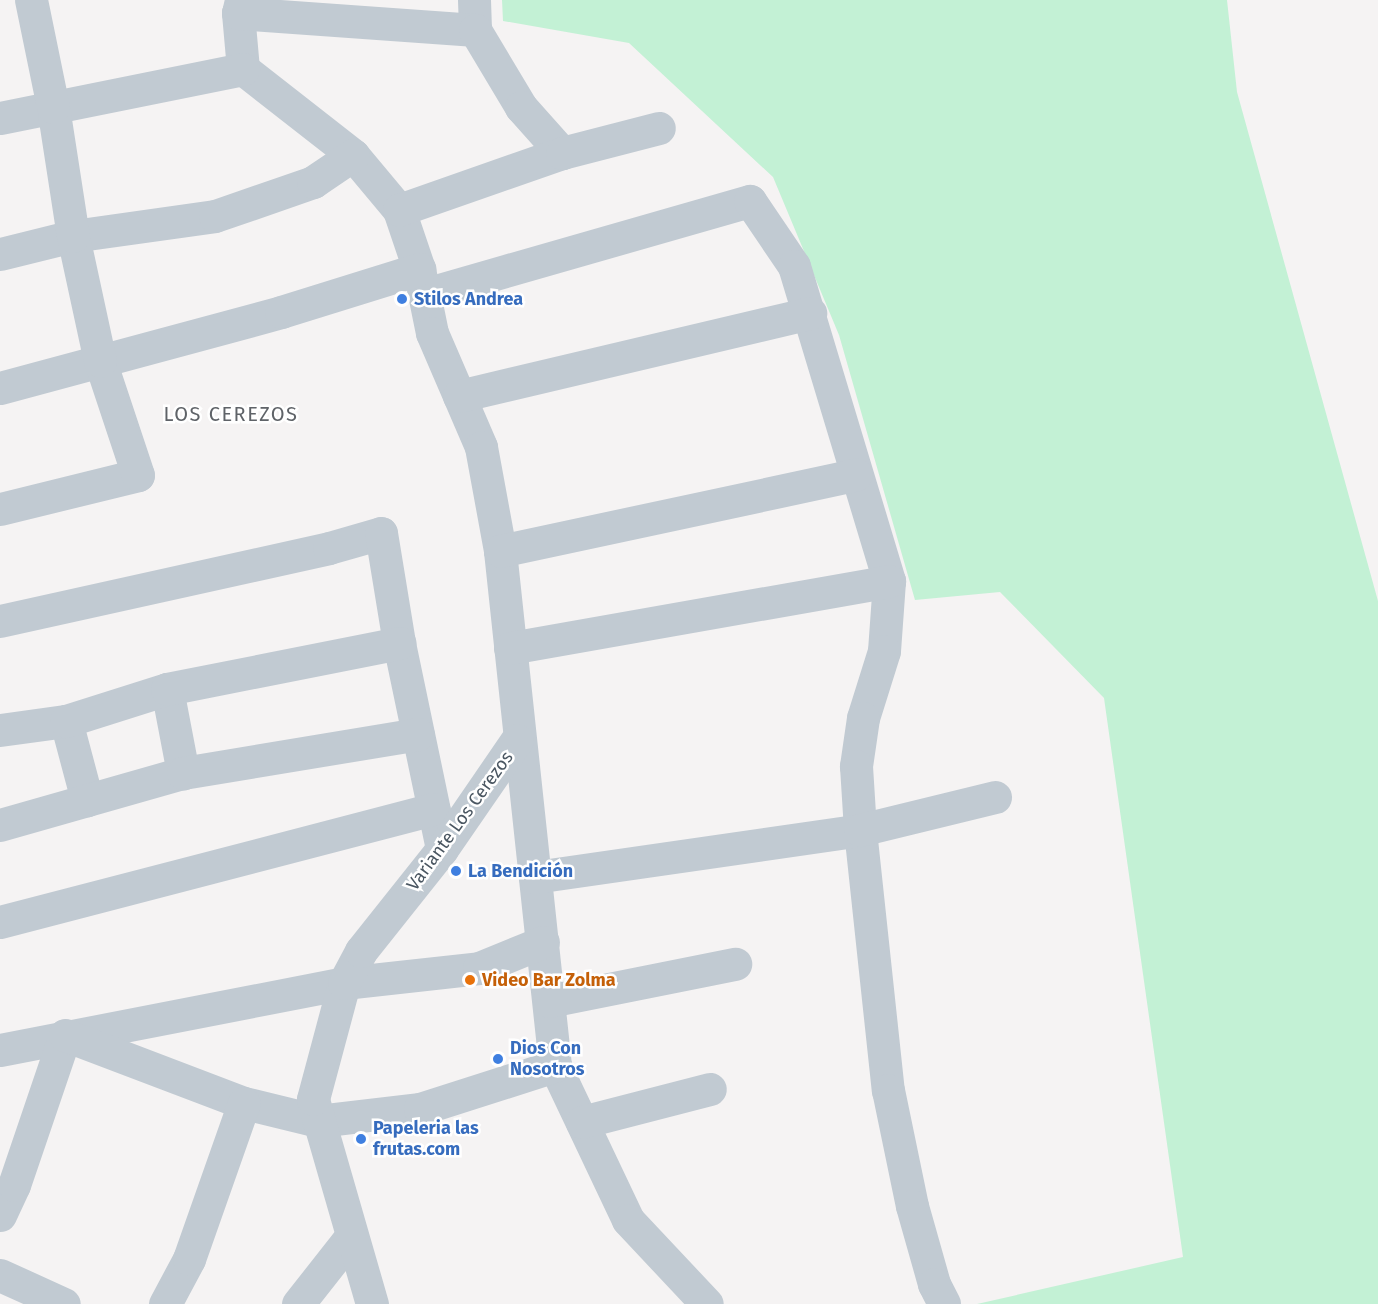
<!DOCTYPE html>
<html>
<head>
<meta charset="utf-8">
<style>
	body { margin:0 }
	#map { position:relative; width:1378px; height:1304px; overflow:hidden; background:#f5f3f3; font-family:"Fira Sans",sans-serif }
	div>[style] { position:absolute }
	.green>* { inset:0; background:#c3f1d5 }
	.minor>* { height:33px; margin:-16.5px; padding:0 16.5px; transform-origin:16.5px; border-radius:16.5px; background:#c1cad2 }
	.dots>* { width:16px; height:16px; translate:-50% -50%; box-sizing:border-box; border:3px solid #fff; border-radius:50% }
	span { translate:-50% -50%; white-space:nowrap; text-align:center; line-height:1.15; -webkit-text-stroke:5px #fff; paint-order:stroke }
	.shop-label { font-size:18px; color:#366cbe; font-weight:700 }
	.left { translate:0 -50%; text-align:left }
	.street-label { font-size:18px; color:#4a5661 }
	.food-label { font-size:18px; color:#c56008; font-weight:700 }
	.neighbourhood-label { font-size:20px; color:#5f6368; letter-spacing:1.5px }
</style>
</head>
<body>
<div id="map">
	<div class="green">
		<div style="clip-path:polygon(502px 0,1227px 0,1237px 92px,1378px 601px,1378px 1304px,977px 1304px,1183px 1257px,1104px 698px,1000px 592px,915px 600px,839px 335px,773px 177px,629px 43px,503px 21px)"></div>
	</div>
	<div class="minor">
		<div style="left:241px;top:0;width:13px;rotate:103deg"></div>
		<div style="left:238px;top:13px;width:56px;rotate:84.9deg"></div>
		<div style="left:243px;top:69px;width:140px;rotate:38deg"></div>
		<div style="left:353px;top:155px;width:72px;rotate:50.1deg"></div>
		<div style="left:399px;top:210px;width:62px;rotate:71.3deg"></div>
		<div style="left:419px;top:269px;width:65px;rotate:78.5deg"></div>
		<div style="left:432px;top:333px;width:124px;rotate:66.7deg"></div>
		<div style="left:481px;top:447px;width:106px;rotate:79.6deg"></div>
		<div style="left:500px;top:551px;width:518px;rotate:83.9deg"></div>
		<div style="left:555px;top:1066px;width:170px;rotate:64.6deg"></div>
		<div style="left:628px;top:1220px;width:115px;rotate:46.8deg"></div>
		<div style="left:474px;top:0;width:30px;rotate:88deg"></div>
		<div style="left:238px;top:13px;width:238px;rotate:4.1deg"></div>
		<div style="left:475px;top:30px;width:90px;rotate:59.1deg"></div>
		<div style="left:521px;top:107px;width:62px;rotate:48.3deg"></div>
		<div style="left:0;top:118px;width:248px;rotate:-11.4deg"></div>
		<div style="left:399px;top:210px;width:173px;rotate:-19.3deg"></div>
		<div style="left:562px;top:153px;width:100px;rotate:-14.5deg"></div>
		<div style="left:0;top:254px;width:75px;rotate:-13.9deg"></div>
		<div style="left:73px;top:236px;width:143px;rotate:-8deg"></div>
		<div style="left:215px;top:216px;width:104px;rotate:-19.1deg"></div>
		<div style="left:313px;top:182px;width:48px;rotate:-34deg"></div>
		<div style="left:425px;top:294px;width:338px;rotate:-16deg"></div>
		<div style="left:750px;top:201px;width:78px;rotate:55.9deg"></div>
		<div style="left:794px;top:266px;width:329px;rotate:73.2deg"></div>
		<div style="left:889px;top:581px;width:70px;rotate:94.1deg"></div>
		<div style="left:884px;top:651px;width:70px;rotate:107.4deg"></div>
		<div style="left:863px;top:718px;width:49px;rotate:98.3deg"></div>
		<div style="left:856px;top:766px;width:64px;rotate:86.4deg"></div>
		<div style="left:860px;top:830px;width:262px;rotate:83.9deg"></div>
		<div style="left:888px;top:1090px;width:118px;rotate:78.3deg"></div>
		<div style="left:912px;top:1206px;width:81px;rotate:74.2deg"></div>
		<div style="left:934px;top:1284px;width:22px;rotate:63deg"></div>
		<div style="left:0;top:388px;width:291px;rotate:-15.1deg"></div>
		<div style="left:281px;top:312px;width:145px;rotate:-17.3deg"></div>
		<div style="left:459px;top:396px;width:361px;rotate:-13.3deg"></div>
		<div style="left:0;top:509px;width:142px;rotate:-13.8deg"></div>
		<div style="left:138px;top:475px;width:120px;rotate:-108.4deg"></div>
		<div style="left:100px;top:361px;width:128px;rotate:-102.2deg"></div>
		<div style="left:73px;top:236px;width:131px;rotate:-98.8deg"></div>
		<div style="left:53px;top:107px;width:109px;rotate:-101.6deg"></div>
		<div style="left:500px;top:551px;width:364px;rotate:-12.1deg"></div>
		<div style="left:0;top:621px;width:337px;rotate:-12.5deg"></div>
		<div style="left:329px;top:548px;width:54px;rotate:-16.1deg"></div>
		<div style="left:381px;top:533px;width:111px;rotate:80.7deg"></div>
		<div style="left:399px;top:643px;width:210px;rotate:78.2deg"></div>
		<div style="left:510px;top:648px;width:385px;rotate:-10deg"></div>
		<div style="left:167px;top:689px;width:86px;rotate:79.2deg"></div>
		<div style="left:66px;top:721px;width:82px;rotate:75.1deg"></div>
		<div style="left:0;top:730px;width:67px;rotate:-7.8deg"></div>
		<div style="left:66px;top:721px;width:106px;rotate:-17.6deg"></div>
		<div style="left:167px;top:689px;width:237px;rotate:-11.2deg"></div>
		<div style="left:0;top:825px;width:190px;rotate:-15.9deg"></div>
		<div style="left:183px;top:773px;width:238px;rotate:-9.4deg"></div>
		<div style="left:535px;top:877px;width:328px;rotate:-8.2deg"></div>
		<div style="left:860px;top:830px;width:139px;rotate:-13.7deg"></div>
		<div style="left:0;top:922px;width:448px;rotate:-14.6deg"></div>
		<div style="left:549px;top:1001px;width:190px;rotate:-11.3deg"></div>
		<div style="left:0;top:1050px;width:350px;rotate:-11deg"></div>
		<div style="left:344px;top:983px;width:136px;rotate:-6.3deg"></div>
		<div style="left:479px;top:968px;width:69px;rotate:-22.1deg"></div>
		<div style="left:582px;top:1122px;width:132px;rotate:-14.5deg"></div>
		<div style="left:0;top:1215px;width:33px;rotate:-65deg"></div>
		<div style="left:14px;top:1185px;width:158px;rotate:-71.2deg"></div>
		<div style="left:65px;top:1035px;width:191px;rotate:20.8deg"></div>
		<div style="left:244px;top:1103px;width:76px;rotate:13.7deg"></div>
		<div style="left:318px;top:1121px;width:103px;rotate:-6.7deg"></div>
		<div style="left:420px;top:1109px;width:142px;rotate:-17.7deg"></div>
		<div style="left:0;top:1275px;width:70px;rotate:24.4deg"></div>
		<div style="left:165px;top:1304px;width:51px;rotate:-61.9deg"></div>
		<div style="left:189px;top:1259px;width:165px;rotate:-70.6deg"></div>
		<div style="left:298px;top:1304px;width:84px;rotate:-51.8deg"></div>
		<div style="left:372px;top:1304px;width:213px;rotate:-106.1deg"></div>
		<div style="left:313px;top:1099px;width:120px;rotate:-75deg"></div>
		<div style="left:344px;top:983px;width:36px;rotate:-62deg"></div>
		<div style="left:361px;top:951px;width:130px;rotate:-51.5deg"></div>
		<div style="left:442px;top:849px;width:132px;rotate:-55.5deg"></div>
	</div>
	<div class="dots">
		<div style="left:402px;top:299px;background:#3f7fe0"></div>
		<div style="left:456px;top:871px;background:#3f7fe0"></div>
		<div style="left:470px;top:980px;background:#e8710a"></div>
		<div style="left:498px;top:1059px;background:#3f7fe0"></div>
		<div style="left:361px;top:1139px;background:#3f7fe0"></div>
	</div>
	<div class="shop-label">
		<span class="left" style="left:414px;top:299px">Stilos Andrea</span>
		<span class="left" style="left:468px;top:871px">La Bendición</span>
		<span class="left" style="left:510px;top:1059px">Dios Con<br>Nosotros</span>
		<span class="left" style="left:373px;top:1139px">Papeleria las<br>frutas.com</span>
	</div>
	<div class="street-label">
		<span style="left:460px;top:821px;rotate:-54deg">Variante Los Cerezos</span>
	</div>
	<div class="food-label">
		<span class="left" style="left:482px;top:980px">Video Bar Zolma</span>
	</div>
	<div class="neighbourhood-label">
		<span style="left:231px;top:414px">LOS CEREZOS</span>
	</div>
</div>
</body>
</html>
